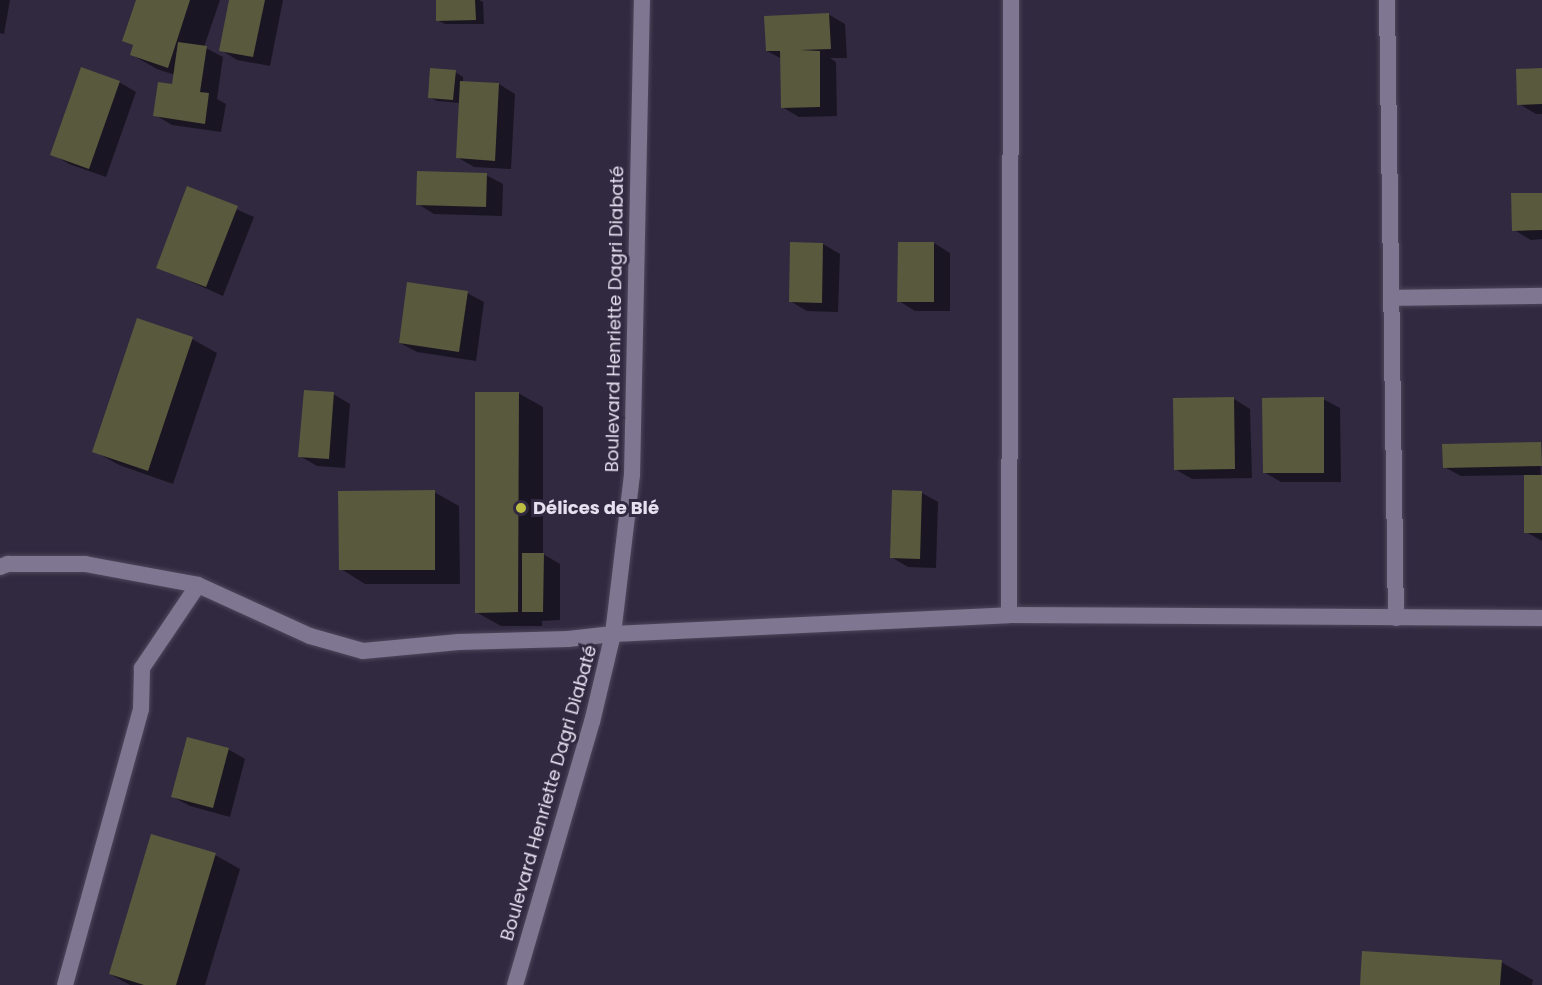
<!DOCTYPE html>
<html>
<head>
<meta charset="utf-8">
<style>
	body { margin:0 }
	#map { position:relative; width:1542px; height:985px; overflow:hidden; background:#312940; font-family:Poppins,sans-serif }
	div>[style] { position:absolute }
	.shadow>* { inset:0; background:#0007 }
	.building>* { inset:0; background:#58593d }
	.roads { filter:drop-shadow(0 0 2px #4e475b) drop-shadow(0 0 2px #4e475b) }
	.minor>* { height:16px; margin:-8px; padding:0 8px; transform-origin:8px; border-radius:8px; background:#7f7691 }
	.tertiary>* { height:16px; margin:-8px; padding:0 8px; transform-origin:8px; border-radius:8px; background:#7f7691 }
	.secondary>* { height:16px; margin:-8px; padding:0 8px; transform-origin:8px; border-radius:8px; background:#7f7691 }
	.dots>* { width:16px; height:16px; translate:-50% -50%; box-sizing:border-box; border:3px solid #312940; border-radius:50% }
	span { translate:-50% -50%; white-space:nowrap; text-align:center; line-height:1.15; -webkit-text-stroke:6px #312940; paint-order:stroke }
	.street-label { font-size:18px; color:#e6e1f1 }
	.poi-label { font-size:18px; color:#e6e1f1; font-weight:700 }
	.left { translate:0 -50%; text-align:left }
</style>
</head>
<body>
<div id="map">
	<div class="shadow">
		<div style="clip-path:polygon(0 0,10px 0,4px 34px,0 33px)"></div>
		<div style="clip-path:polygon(138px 0,220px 0,204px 47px,223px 57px,217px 99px,226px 104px,221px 132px,172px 125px,155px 115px,173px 85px,175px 75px,157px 69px,132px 55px,134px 46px,124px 40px)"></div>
		<div style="clip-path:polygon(230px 0,283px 0,270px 66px,237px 60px,221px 50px)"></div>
		<div style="clip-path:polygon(437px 0,479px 0,483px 2px,484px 24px,445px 24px,437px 20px)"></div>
		<div style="clip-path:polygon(828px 14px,845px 24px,847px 58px,830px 58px,836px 62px,837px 116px,799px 117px,782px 107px,782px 59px,767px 51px)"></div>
		<div style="clip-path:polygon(1542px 70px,1542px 114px,1536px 114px,1519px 104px)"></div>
		<div style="clip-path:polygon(455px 72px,463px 77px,463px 82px,499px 84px,515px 94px,511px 169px,474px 167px,457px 157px,460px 103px,437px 101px,429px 97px)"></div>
		<div style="clip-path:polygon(119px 82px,136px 92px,106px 177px,69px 164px,52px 154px)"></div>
		<div style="clip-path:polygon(486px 175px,503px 184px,502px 216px,434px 214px,418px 204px)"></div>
		<div style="clip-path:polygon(188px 188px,254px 217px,223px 296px,158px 267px)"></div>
		<div style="clip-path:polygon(1542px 194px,1542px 239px,1531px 240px,1514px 230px)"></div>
		<div style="clip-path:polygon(934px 243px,950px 253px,950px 311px,915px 311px,899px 301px)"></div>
		<div style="clip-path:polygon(823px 244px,840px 254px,838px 312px,807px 311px,790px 301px)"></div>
		<div style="clip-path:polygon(467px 293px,484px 302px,476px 361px,417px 352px,400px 343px)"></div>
		<div style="clip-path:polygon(192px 339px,217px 353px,173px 484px,119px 465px,94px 451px)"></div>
		<div style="clip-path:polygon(518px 393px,543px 407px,543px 554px,560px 564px,560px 620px,542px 621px,542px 626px,501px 626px,476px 612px)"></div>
		<div style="clip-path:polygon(333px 394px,350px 404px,345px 468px,317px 466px,300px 456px)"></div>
		<div style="clip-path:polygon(1234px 399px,1250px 409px,1252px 478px,1192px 479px,1175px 469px)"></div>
		<div style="clip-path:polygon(1323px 399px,1340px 408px,1341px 482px,1281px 482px,1264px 472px)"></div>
		<div style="clip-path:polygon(1540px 444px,1542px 541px,1526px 532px,1526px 475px,1461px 476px,1444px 467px)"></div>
		<div style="clip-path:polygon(434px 492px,459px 506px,460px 584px,365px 584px,341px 569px)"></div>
		<div style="clip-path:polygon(922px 493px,938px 502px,936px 568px,908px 567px,891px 557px)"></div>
		<div style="clip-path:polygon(228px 749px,245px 759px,230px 817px,190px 806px,173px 797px)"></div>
		<div style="clip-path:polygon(215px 855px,240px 869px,205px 985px,130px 985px,110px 974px)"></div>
		<div style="clip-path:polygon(1501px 962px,1533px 980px,1532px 985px,1362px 985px)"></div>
	</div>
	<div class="building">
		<div style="clip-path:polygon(136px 0,190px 0,168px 68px,130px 55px,133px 45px,122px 41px)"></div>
		<div style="clip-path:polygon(229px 0,265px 0,253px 57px,219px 51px)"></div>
		<div style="clip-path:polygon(436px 0,475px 0,476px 20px,436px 21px)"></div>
		<div style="clip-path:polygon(829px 13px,831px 49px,800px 50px,820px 51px,820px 107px,781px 108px,780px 51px,766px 51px,764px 16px)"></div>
		<div style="clip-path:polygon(178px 42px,207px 46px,200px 92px,209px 93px,205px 124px,153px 116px,158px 82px,172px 84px)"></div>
		<div style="clip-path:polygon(81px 67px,120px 81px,89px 169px,50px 155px)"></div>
		<div style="clip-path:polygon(430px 68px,456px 70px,453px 100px,428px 98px)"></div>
		<div style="clip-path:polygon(1542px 68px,1542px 104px,1517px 105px,1516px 69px)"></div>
		<div style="clip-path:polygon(460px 81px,499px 83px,495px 161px,456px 158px)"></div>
		<div style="clip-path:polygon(417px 171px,487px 173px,486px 207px,416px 205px)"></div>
		<div style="clip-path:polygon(187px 186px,238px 206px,206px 287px,156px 268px)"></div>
		<div style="clip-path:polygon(1511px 193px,1542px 193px,1542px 230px,1512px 231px)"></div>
		<div style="clip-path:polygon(790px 242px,823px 243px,822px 303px,789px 302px)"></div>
		<div style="clip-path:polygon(898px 242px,934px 242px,934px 302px,897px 302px)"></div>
		<div style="clip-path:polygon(407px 282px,468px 291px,459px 352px,399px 343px)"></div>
		<div style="clip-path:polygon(137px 318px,193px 337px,148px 471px,92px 452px)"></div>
		<div style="clip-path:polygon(304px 390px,334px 392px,329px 459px,298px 457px)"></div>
		<div style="clip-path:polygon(475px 392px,519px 392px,518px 612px,475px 613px)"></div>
		<div style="clip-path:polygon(1234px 397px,1235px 469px,1174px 470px,1173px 398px)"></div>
		<div style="clip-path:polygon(1324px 397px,1324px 473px,1263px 473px,1262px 398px)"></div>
		<div style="clip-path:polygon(1541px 442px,1542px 466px,1443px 468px,1442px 444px)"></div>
		<div style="clip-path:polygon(1524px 475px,1542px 475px,1542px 533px,1524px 533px)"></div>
		<div style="clip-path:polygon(435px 490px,435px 570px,339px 570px,338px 491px)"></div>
		<div style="clip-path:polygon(892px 490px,922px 491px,920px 559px,890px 558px)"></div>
		<div style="clip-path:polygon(522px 553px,544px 553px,543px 612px,522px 612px)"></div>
		<div style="clip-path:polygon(187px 737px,229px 748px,213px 808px,171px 797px)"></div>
		<div style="clip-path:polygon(151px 834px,216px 853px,176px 985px,144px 985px,109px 974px)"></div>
		<div style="clip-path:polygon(1362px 951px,1502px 960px,1500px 985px,1360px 985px)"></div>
	</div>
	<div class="roads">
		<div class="minor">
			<div style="left:1387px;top:0;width:618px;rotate:89.17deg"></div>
			<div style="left:1391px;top:298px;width:151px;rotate:-0.8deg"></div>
			<div style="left:0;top:567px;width:9px;rotate:-21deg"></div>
			<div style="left:8px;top:564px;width:77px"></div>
			<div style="left:85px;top:564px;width:115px;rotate:10.5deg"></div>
			<div style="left:198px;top:585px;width:123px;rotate:24.5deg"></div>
			<div style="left:310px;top:636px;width:55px;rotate:15.8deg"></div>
			<div style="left:363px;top:651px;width:96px;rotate:-5.4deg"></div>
			<div style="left:459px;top:642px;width:109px;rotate:-1.6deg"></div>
			<div style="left:568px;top:639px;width:45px;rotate:-6.3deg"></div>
			<div style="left:1009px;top:615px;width:615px;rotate:-89.81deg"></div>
			<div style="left:65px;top:985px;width:286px;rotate:-74.6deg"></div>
			<div style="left:141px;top:709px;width:41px;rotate:-88.6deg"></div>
			<div style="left:142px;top:668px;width:100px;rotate:-56deg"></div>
		</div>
		<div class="tertiary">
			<div style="left:613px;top:634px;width:396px;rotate:-2.7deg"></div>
			<div style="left:1009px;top:615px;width:533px;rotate:0.32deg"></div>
		</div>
		<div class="secondary">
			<div style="left:515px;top:985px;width:274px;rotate:-73.7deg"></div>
			<div style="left:592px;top:722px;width:90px;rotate:-76.6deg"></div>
			<div style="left:613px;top:634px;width:160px;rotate:-83.2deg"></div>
			<div style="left:632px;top:475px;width:475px;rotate:-88.8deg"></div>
		</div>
	</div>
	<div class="dots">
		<div style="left:521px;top:508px;background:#bdbf43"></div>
	</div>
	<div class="street-label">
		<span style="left:615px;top:319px;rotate:-89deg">Boulevard Henriette Dagri Diabaté</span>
		<span style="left:549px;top:793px;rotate:-74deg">Boulevard Henriette Dagri Diabaté</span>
	</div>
	<div class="poi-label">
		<span class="left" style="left:533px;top:508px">Délices de Blé</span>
	</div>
</div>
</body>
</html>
